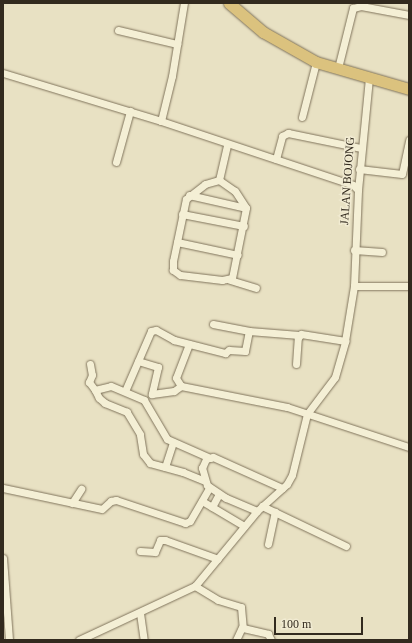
<!DOCTYPE html>
<html>
<head>
<meta charset="utf-8">
<style>
	body { margin:0 }
	#map { position:relative; width:412px; height:643px; overflow:hidden; background:#e8e1c3; font-family:Georgia,serif }
	div>[style] { position:absolute }
	.roads { filter:drop-shadow(0 0 1px #80745c) drop-shadow(0 0 1px #80745c) }
	.minor>* { height:7px; margin:-3.5px; padding:0 3.5px; transform-origin:3.5px; border-radius:3.5px; background:#f4efd5 }
	.trunk>* { height:11px; margin:-5.5px; padding:0 5.5px; transform-origin:5.5px; border-radius:5.5px; background:#dbc27e }
	span { translate:-50% -50%; white-space:nowrap; text-align:center; line-height:1.15; -webkit-text-stroke:3px #f1ebd2; paint-order:stroke }
	.street-label { font-size:12px; color:#322a1e }
	.frame { position:absolute; inset:0; border:4px solid #322a1e; pointer-events:none }
	.scale { position:absolute; left:274px; top:617px; width:89px; height:18px; box-sizing:border-box; border:2px solid #322a1e; border-top:0; padding-left:5px; font-size:12px; line-height:14px; white-space:nowrap; color:#322a1e; -webkit-text-stroke:3px #f1ebd2; paint-order:stroke }
</style>
</head>
<body>
<div id="map">
	<div class="roads">
		<div class="minor">
			<div style="left:118px;top:30px;width:61px;rotate:13.3deg"></div>
			<div style="left:338px;top:68px;width:62px;rotate:-76deg"></div>
			<div style="left:353px;top:8px;width:8px;rotate:-14deg"></div>
			<div style="left:361px;top:6px;width:49px;rotate:10.6deg"></div>
			<div style="left:3px;top:73px;width:165px;rotate:16.9deg"></div>
			<div style="left:161px;top:121px;width:202px;rotate:18.4deg"></div>
			<div style="left:353px;top:185px;width:7px;rotate:45deg"></div>
			<div style="left:302px;top:117px;width:57px;rotate:-75.7deg"></div>
			<div style="left:161px;top:121px;width:46px;rotate:-76.3deg"></div>
			<div style="left:172px;top:76px;width:74px;rotate:-80.7deg"></div>
			<div style="left:276px;top:159px;width:24px;rotate:-75deg"></div>
			<div style="left:282px;top:136px;width:7px;rotate:-27deg"></div>
			<div style="left:288px;top:133px;width:75px;rotate:11.6deg"></div>
			<div style="left:116px;top:162px;width:53px;rotate:-74.6deg"></div>
			<div style="left:359px;top:169px;width:43px;rotate:6.6deg"></div>
			<div style="left:402px;top:174px;width:35px;rotate:-78deg"></div>
			<div style="left:219px;top:180px;width:19px;rotate:35deg"></div>
			<div style="left:235px;top:191px;width:20px;rotate:57deg"></div>
			<div style="left:246px;top:208px;width:71px;rotate:101.3deg"></div>
			<div style="left:232px;top:278px;width:10px;rotate:169deg"></div>
			<div style="left:222px;top:280px;width:42px;rotate:-173.2deg"></div>
			<div style="left:180px;top:275px;width:9px;rotate:-144deg"></div>
			<div style="left:173px;top:270px;width:9px;rotate:-90deg"></div>
			<div style="left:173px;top:261px;width:63px;rotate:-78.2deg"></div>
			<div style="left:186px;top:199px;width:24px;rotate:-38deg"></div>
			<div style="left:205px;top:184px;width:15px;rotate:-16deg"></div>
			<div style="left:219px;top:180px;width:37px;rotate:-77deg"></div>
			<div style="left:189px;top:195px;width:58px;rotate:12.8deg"></div>
			<div style="left:182px;top:214px;width:63px;rotate:11deg"></div>
			<div style="left:177px;top:242px;width:62px;rotate:12deg"></div>
			<div style="left:354px;top:250px;width:28px;rotate:4deg"></div>
			<div style="left:230px;top:280px;width:27px;rotate:17deg"></div>
			<div style="left:354px;top:286px;width:55px"></div>
			<div style="left:213px;top:324px;width:37px;rotate:11deg"></div>
			<div style="left:249px;top:331px;width:50px;rotate:4.6deg"></div>
			<div style="left:189px;top:344px;width:36px;rotate:111deg"></div>
			<div style="left:176px;top:378px;width:9px;rotate:58deg"></div>
			<div style="left:181px;top:386px;width:108px;rotate:11.2deg"></div>
			<div style="left:287px;top:407px;width:128px;rotate:18.2deg"></div>
			<div style="left:138px;top:361px;width:21px;rotate:17deg"></div>
			<div style="left:158px;top:367px;width:28px;rotate:103deg"></div>
			<div style="left:152px;top:394px;width:22px;rotate:-8deg"></div>
			<div style="left:174px;top:391px;width:9px;rotate:-36deg"></div>
			<div style="left:90px;top:364px;width:11px;rotate:80deg"></div>
			<div style="left:92px;top:375px;width:8px;rotate:113deg"></div>
			<div style="left:89px;top:382px;width:10px;rotate:53deg"></div>
			<div style="left:296px;top:364px;width:26px;rotate:-86deg"></div>
			<div style="left:298px;top:338px;width:5px;rotate:-53deg"></div>
			<div style="left:301px;top:334px;width:45px;rotate:9deg"></div>
			<div style="left:125px;top:391px;width:65px;rotate:-66.6deg"></div>
			<div style="left:151px;top:331px;width:5px;rotate:-11deg"></div>
			<div style="left:156px;top:330px;width:21px;rotate:29deg"></div>
			<div style="left:174px;top:340px;width:53px;rotate:14.3deg"></div>
			<div style="left:225px;top:353px;width:5px;rotate:-37deg"></div>
			<div style="left:229px;top:350px;width:16px;rotate:4deg"></div>
			<div style="left:245px;top:351px;width:20px;rotate:-79deg"></div>
			<div style="left:165px;top:467px;width:26px;rotate:-72deg"></div>
			<div style="left:205px;top:481px;width:24px;rotate:-158deg"></div>
			<div style="left:183px;top:472px;width:34px;rotate:-165deg"></div>
			<div style="left:150px;top:463px;width:11px;rotate:-128deg"></div>
			<div style="left:143px;top:454px;width:20px;rotate:-99deg"></div>
			<div style="left:140px;top:434px;width:26px;rotate:-121deg"></div>
			<div style="left:127px;top:412px;width:24px;rotate:-158deg"></div>
			<div style="left:105px;top:403px;width:8px;rotate:-140deg"></div>
			<div style="left:99px;top:398px;width:9px;rotate:-117deg"></div>
			<div style="left:95px;top:390px;width:16px;rotate:-14deg"></div>
			<div style="left:111px;top:386px;width:36px;rotate:23deg"></div>
			<div style="left:144px;top:400px;width:45px;rotate:59.5deg"></div>
			<div style="left:167px;top:439px;width:47px;rotate:23.8deg"></div>
			<div style="left:3px;top:488px;width:101px;rotate:12deg"></div>
			<div style="left:102px;top:509px;width:12px;rotate:-42deg"></div>
			<div style="left:111px;top:501px;width:5px;rotate:-11deg"></div>
			<div style="left:116px;top:500px;width:73px;rotate:18.4deg"></div>
			<div style="left:185px;top:523px;width:5px;rotate:-22deg"></div>
			<div style="left:190px;top:521px;width:39px;rotate:-60deg"></div>
			<div style="left:202px;top:501px;width:49px;rotate:30.8deg"></div>
			<div style="left:72px;top:503px;width:17px;rotate:-57deg"></div>
			<div style="left:262px;top:506px;width:93px;rotate:25.5deg"></div>
			<div style="left:212px;top:507px;width:15px;rotate:-62deg"></div>
			<div style="left:257px;top:511px;width:34px;rotate:-157deg"></div>
			<div style="left:226px;top:498px;width:23px;rotate:-146deg"></div>
			<div style="left:207px;top:485px;width:18px;rotate:-106deg"></div>
			<div style="left:202px;top:468px;width:10px;rotate:-66deg"></div>
			<div style="left:206px;top:459px;width:7px;rotate:-16deg"></div>
			<div style="left:213px;top:457px;width:76px;rotate:24.2deg"></div>
			<div style="left:268px;top:544px;width:33px;rotate:-78deg"></div>
			<div style="left:140px;top:551px;width:15px;rotate:4deg"></div>
			<div style="left:155px;top:552px;width:13px;rotate:-67deg"></div>
			<div style="left:160px;top:540px;width:5px"></div>
			<div style="left:165px;top:540px;width:56px;rotate:19.7deg"></div>
			<div style="left:3px;top:558px;width:82px;rotate:85.8deg"></div>
			<div style="left:195px;top:586px;width:27px;rotate:31deg"></div>
			<div style="left:218px;top:600px;width:24px;rotate:17deg"></div>
			<div style="left:241px;top:607px;width:21px;rotate:85deg"></div>
			<div style="left:243px;top:628px;width:26px;rotate:13deg"></div>
			<div style="left:268px;top:634px;width:7px;rotate:63deg"></div>
			<div style="left:140px;top:613px;width:27px;rotate:82deg"></div>
			<div style="left:79px;top:640px;width:128px;rotate:-25deg"></div>
			<div style="left:195px;top:586px;width:97px;rotate:-50.4deg"></div>
			<div style="left:257px;top:511px;width:40px;rotate:-42deg"></div>
			<div style="left:287px;top:484px;width:10px;rotate:-61deg"></div>
			<div style="left:292px;top:475px;width:63px;rotate:-76.2deg"></div>
			<div style="left:307px;top:414px;width:46px;rotate:-52.9deg"></div>
			<div style="left:335px;top:377px;width:37px;rotate:-74deg"></div>
			<div style="left:345px;top:341px;width:56px;rotate:-80.7deg"></div>
			<div style="left:354px;top:286px;width:96px;rotate:-87.6deg"></div>
			<div style="left:358px;top:190px;width:114px;rotate:-84.4deg"></div>
			<div style="left:236px;top:640px;width:14px;rotate:-65deg"></div>
		</div>
		<div class="trunk">
			<div style="left:229px;top:3px;width:45px;rotate:40.5deg"></div>
			<div style="left:263px;top:32px;width:61px;rotate:29.5deg"></div>
			<div style="left:316px;top:62px;width:97px;rotate:16.2deg"></div>
		</div>
	</div>
	<div class="street-label">
		<span style="left:348px;top:181px;rotate:-86deg">JALAN BOJONG</span>
	</div>
	<div class="frame"></div>
	<div class="scale">100 m</div>
</div>
</body>
</html>
